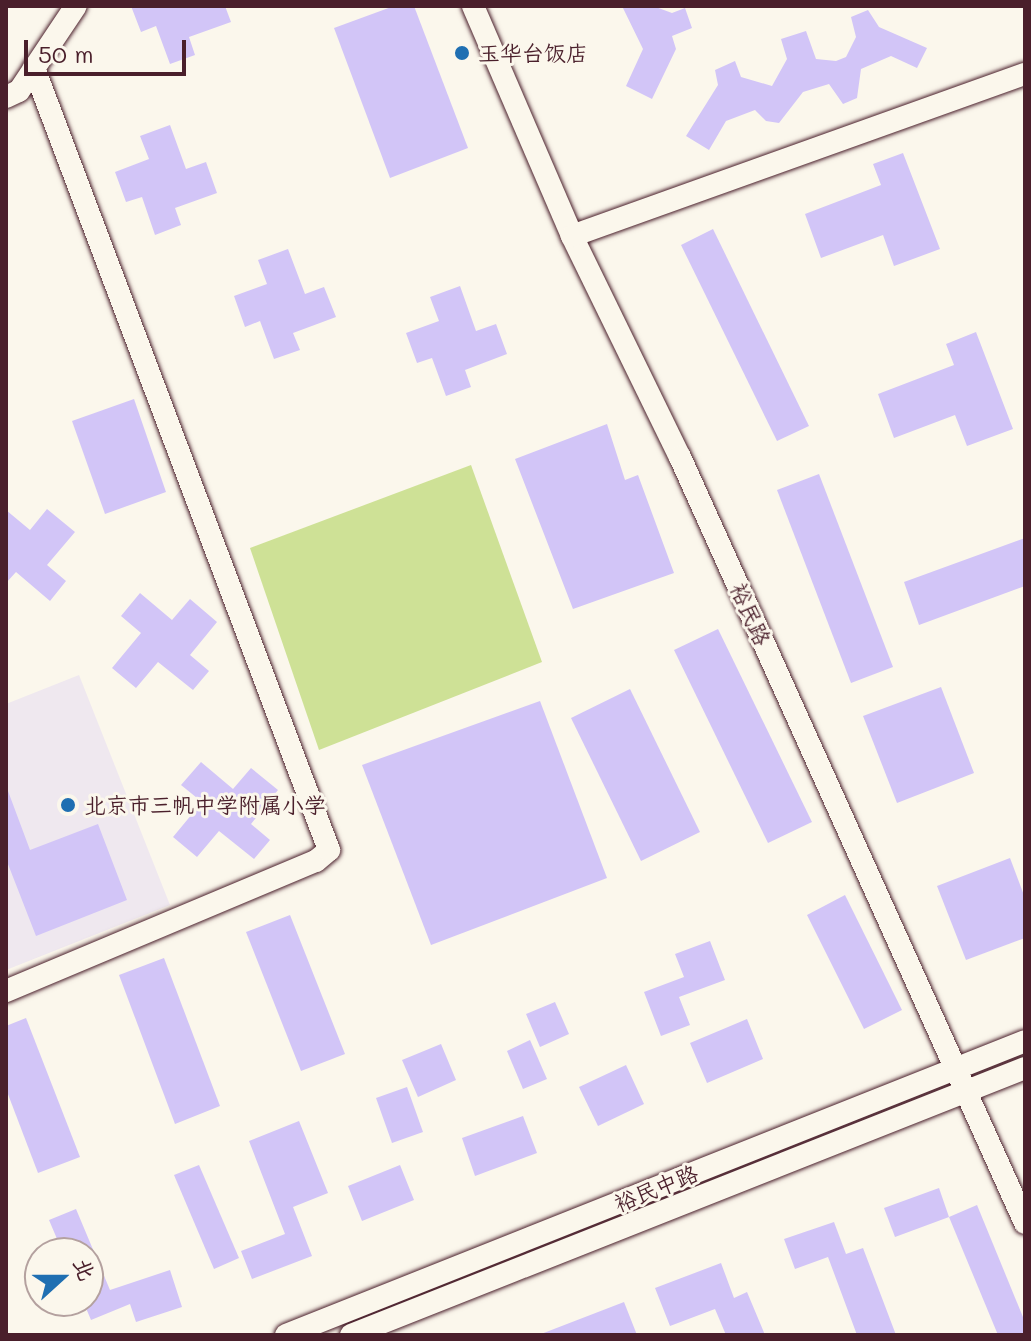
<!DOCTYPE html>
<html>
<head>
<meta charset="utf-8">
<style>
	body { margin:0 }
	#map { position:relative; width:1031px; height:1341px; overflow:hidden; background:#fbf7ec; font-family:Mali,"LXGW WenKai TC",sans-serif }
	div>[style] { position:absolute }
	.built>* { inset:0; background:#efe8ef }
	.green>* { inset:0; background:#cee196 }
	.building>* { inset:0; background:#d2c5f7 }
	.roads { filter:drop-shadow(0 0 2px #4a1f2b) drop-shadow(0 0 2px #4a1f2b) }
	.minor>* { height:22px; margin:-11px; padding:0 11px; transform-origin:11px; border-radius:11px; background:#fbf7ec }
	.dots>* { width:22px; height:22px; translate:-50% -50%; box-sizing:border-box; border:4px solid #fbf7ec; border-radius:50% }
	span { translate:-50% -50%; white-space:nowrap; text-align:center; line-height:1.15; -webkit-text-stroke:6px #fbf7ec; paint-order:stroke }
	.poi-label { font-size:22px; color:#4a1f2b }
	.left { translate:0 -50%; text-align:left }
	.street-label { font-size:22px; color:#4a1f2b }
	.frame { position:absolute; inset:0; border:8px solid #4a1f2b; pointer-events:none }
	.north { position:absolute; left:24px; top:1237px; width:80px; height:80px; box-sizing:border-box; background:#fbf7ec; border:2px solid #b4a19f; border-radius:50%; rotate:69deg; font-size:22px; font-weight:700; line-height:32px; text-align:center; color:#4a1f2b }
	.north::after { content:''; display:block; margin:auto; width:28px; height:36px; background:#1f6fb2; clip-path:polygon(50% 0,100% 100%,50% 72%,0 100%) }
	.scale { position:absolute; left:24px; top:40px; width:162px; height:36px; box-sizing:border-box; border:4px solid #4a1f2b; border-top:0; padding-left:10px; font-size:24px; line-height:28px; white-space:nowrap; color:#4a1f2b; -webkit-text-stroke:6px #fbf7ec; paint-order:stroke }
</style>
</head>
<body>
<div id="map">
	<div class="built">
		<div style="clip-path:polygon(79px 675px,170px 905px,6px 970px,6px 704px)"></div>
	</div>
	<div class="green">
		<div style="clip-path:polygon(471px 465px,542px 662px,319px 750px,250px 548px)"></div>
	</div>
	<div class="building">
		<div style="clip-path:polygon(131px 6px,225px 6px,231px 22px,189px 37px,195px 55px,170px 64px,156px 26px,141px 32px)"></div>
		<div style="clip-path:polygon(394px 6px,414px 6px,468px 148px,390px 178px,334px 28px)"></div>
		<div style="clip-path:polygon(622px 6px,653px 6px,672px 13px,685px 8px,692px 28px,672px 36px,676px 49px,652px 99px,626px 86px,643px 49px)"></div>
		<div style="clip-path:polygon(868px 10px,879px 27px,927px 48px,917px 68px,891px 56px,861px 69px,857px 98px,843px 104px,829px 84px,803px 92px,779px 123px,766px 121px,755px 110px,726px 121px,709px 150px,686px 136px,718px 85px,715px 70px,735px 61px,741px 77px,772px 86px,787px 59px,781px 39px,806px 31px,816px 59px,836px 61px,846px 57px,856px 37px,851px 17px)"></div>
		<div style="clip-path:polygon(170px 125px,186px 169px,206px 162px,217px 193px,175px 208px,181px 225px,155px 235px,142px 197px,126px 202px,115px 172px,149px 159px,140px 136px)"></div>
		<div style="clip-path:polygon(903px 153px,940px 249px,894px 266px,883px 235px,821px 258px,805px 214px,881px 185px,873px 164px)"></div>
		<div style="clip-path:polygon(713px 229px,809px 426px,777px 441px,681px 245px)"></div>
		<div style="clip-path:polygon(288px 249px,305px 294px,324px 287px,336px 317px,293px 333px,300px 350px,274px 359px,260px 321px,245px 327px,234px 296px,267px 284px,258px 260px)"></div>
		<div style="clip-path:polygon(460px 286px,476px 331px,496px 324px,507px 354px,465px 370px,471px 387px,446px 396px,432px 358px,417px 363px,406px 333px,439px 321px,430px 297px)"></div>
		<div style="clip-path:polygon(976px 332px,1013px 429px,967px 446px,955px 415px,894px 438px,878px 394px,954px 365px,946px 344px)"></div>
		<div style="clip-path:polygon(134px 399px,166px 492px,105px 514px,72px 421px)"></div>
		<div style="clip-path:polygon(607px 424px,625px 480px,638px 475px,674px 573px,573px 609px,515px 459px)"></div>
		<div style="clip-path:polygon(819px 474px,893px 667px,851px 683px,777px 490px)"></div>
		<div style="clip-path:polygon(47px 509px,75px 532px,47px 565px,66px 581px,50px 601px,16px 572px,6px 583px,6px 510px,30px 530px)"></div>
		<div style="clip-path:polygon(1025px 538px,1025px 586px,919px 625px,904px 582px)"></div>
		<div style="clip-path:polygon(140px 593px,172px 620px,190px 599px,217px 622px,190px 655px,209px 671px,193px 690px,158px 662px,136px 688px,112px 668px,141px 633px,121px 616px)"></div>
		<div style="clip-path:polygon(718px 629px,812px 822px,768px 843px,674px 650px)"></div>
		<div style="clip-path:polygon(941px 687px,974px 773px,897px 803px,863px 716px)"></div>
		<div style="clip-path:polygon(630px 689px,700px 832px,641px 861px,571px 718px)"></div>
		<div style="clip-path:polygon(540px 701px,607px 878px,431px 945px,362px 765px)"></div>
		<div style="clip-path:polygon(201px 762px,233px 789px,251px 768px,278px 790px,251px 824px,270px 840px,254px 859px,219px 831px,197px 857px,173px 837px,202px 802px,181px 785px)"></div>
		<div style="clip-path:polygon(8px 791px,30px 850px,98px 824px,127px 900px,36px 936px,6px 859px)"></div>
		<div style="clip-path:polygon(1010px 858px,1025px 898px,1025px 938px,966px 960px,937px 886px)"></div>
		<div style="clip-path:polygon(845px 895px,902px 1010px,864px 1029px,807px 915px)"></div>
		<div style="clip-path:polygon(290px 915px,345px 1054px,301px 1071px,246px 932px)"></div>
		<div style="clip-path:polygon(710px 941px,725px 980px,679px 997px,690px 1025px,661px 1036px,644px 992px,684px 977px,675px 954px)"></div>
		<div style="clip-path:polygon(164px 958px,220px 1106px,175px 1124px,119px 975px)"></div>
		<div style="clip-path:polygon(555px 1002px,569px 1034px,540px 1047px,526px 1014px)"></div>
		<div style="clip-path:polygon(26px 1018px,80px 1157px,38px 1173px,6px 1089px,6px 1026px)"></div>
		<div style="clip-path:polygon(747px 1019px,763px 1059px,707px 1083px,690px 1043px)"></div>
		<div style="clip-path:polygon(530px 1040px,547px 1079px,523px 1089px,507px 1051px)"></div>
		<div style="clip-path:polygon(441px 1044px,456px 1080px,418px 1097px,402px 1060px)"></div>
		<div style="clip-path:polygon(626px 1065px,644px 1104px,598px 1126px,579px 1087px)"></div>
		<div style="clip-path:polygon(407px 1087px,423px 1132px,392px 1143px,376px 1098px)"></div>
		<div style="clip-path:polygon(523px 1116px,537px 1153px,475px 1176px,462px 1138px)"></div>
		<div style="clip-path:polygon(299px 1121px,328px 1193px,293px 1207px,312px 1256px,252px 1279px,241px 1251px,285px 1234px,249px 1141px)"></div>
		<div style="clip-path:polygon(199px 1165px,239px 1258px,214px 1269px,174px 1175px)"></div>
		<div style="clip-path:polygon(400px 1165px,414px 1200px,362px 1221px,348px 1186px)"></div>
		<div style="clip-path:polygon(939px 1188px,949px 1217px,895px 1237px,884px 1208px)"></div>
		<div style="clip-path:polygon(977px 1205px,1025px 1322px,1025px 1335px,998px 1335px,949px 1217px)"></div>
		<div style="clip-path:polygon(76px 1209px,110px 1290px,170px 1270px,182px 1307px,136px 1322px,130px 1304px,91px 1320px,83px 1301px,88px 1301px,88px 1253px,63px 1253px,49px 1220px)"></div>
		<div style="clip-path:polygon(834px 1222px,846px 1254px,863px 1248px,896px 1335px,857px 1335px,828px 1257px,795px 1269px,784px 1239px)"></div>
		<div style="clip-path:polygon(721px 1263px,734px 1298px,747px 1292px,765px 1335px,726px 1335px,715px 1309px,670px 1326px,655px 1288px)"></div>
		<div style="clip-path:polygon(624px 1302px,637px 1335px,541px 1335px,541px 1334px)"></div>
	</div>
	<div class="roads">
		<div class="minor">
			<div style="left:473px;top:6px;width:250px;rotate:66.7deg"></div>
			<div style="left:572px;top:236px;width:246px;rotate:64deg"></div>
			<div style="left:680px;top:457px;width:840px;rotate:65.75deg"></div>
			<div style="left:6px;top:97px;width:14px;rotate:-25deg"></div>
			<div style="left:19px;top:91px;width:102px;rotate:-56.2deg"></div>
			<div style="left:572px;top:236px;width:481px;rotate:-19.7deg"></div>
			<div style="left:6px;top:991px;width:336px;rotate:-22.8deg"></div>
			<div style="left:316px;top:861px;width:17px;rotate:-40deg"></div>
			<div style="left:329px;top:850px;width:836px;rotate:-110.67deg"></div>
			<div style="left:286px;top:1335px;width:795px;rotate:-21.69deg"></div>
			<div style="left:351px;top:1335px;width:725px;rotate:-21.61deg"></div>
		</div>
	</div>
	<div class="dots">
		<div style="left:462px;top:53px;background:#1f6fb2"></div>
		<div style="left:68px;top:805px;background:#1f6fb2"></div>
	</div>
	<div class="poi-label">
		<span class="left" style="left:478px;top:53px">玉华台饭店</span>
		<span class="left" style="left:84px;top:805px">北京市三帆中学附属小学</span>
	</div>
	<div class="street-label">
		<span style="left:751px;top:614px;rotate:66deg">裕民路</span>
		<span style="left:656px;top:1188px;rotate:-22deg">裕民中路</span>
	</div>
	<div class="frame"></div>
	<div class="north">北</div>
	<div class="scale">50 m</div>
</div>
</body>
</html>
